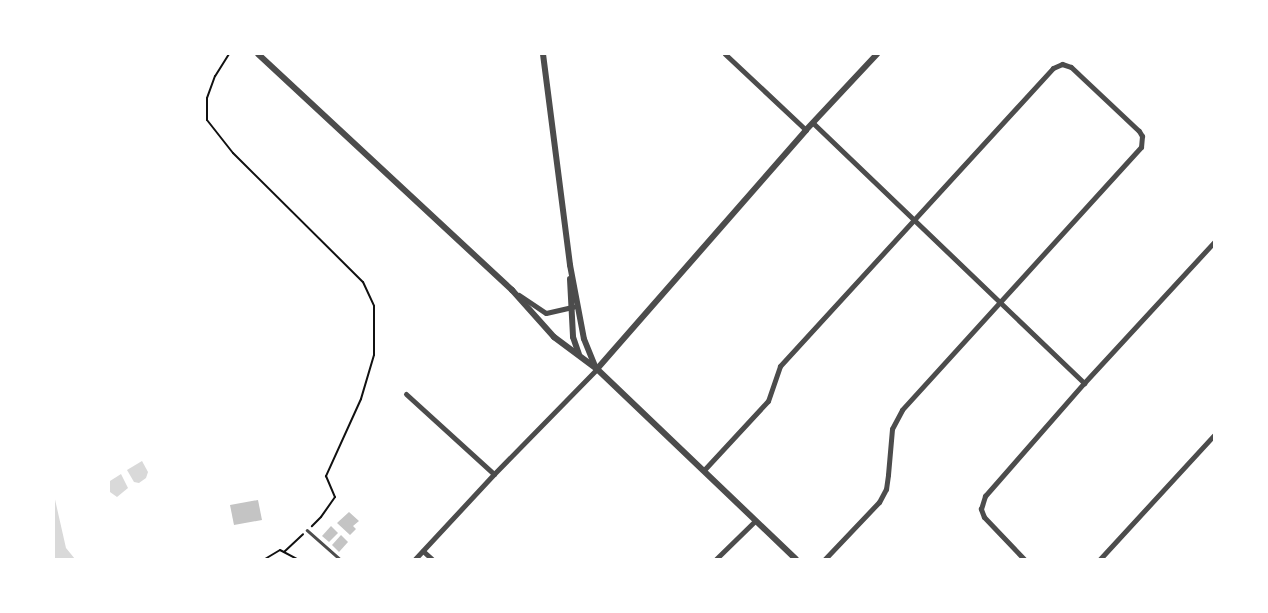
<!DOCTYPE html>
<html>
<head>
<meta charset="utf-8">
<style>
	body { margin:0 }
	#map { position:relative; width:1268px; height:613px; overflow:hidden; background:#fff; font-family:Merriweather,serif }
	div>[style] { position:absolute }
	.water>* { inset:0; background:#d9d9d9 }
	.building>* { inset:0; background:#c4c4c4 }
	.path>* { height:2px; margin:-1px; padding:0 1px; transform-origin:1px; border-radius:1px; background:#111 }
	.service>* { height:2.5px; margin:-1.25px; padding:0 1.25px; transform-origin:1.25px; border-radius:1.25px; background:#4c4c4c }
	.minor>* { height:5px; margin:-2.5px; padding:0 2.5px; transform-origin:2.5px; border-radius:2.5px; background:#4c4c4c }
	.tertiary>* { height:6px; margin:-3px; padding:0 3px; transform-origin:3px; border-radius:3px; background:#4c4c4c }
	span { translate:-50% -50%; white-space:nowrap; text-align:center; line-height:1.15; -webkit-text-stroke:5px #fff; paint-order:stroke }
	.frame { position:absolute; inset:0; border:55px solid #fff; pointer-events:none }
</style>
</head>
<body>
<div id="map">
	<div class="water">
		<div style="clip-path:polygon(142px 461px,148px 472px,146px 478px,139px 483px,134px 482px,127px 470px)"></div>
		<div style="clip-path:polygon(121px 474px,128px 488px,117px 497px,110px 492px,110px 481px)"></div>
		<div style="clip-path:polygon(54px 495px,66px 548px,75px 559px,54px 559px)"></div>
	</div>
	<div class="building">
		<div style="clip-path:polygon(258px 500px,262px 520px,234px 525px,230px 505px)"></div>
		<div style="clip-path:polygon(349px 512px,359px 521px,353px 526px,356px 529px,350px 535px,337px 523px)"></div>
		<div style="clip-path:polygon(331px 526px,338px 533px,329px 542px,322px 536px)"></div>
		<div style="clip-path:polygon(341px 535px,348px 542px,339px 552px,332px 545px)"></div>
	</div>
	<div class="path">
		<div style="left:229px;top:54px;width:26px;rotate:122deg"></div>
		<div style="left:215px;top:76px;width:23px;rotate:110deg"></div>
		<div style="left:207px;top:98px;width:22px;rotate:90deg"></div>
		<div style="left:207px;top:120px;width:42px;rotate:51.8deg"></div>
		<div style="left:233px;top:153px;width:183px;rotate:44.8deg"></div>
		<div style="left:363px;top:282px;width:26px;rotate:65deg"></div>
		<div style="left:374px;top:306px;width:49px;rotate:90deg"></div>
		<div style="left:374px;top:355px;width:46px;rotate:106.5deg"></div>
		<div style="left:361px;top:399px;width:85px;rotate:114.4deg"></div>
		<div style="left:326px;top:476px;width:23px;rotate:67deg"></div>
		<div style="left:335px;top:497px;width:24px;rotate:125deg"></div>
		<div style="left:321px;top:517px;width:13px;rotate:135deg"></div>
		<div style="left:284px;top:552px;width:26px;rotate:-43deg"></div>
		<div style="left:265px;top:559px;width:17px;rotate:-31deg"></div>
		<div style="left:280px;top:550px;width:19px;rotate:28deg"></div>
	</div>
	<div class="service">
		<div style="left:307px;top:530px;width:44px;rotate:41.3deg"></div>
	</div>
	<div class="minor">
		<div style="left:725px;top:54px;width:111px;rotate:43.2deg"></div>
		<div style="left:813px;top:123px;width:376px;rotate:43.8deg"></div>
		<div style="left:519px;top:295px;width:32px;rotate:34deg"></div>
		<div style="left:546px;top:313px;width:28px;rotate:-13deg"></div>
		<div style="left:406px;top:394px;width:119px;rotate:42.3deg"></div>
		<div style="left:704px;top:470px;width:94px;rotate:-47.2deg"></div>
		<div style="left:768px;top:401px;width:37px;rotate:-71deg"></div>
		<div style="left:780px;top:366px;width:404px;rotate:-47.5deg"></div>
		<div style="left:1053px;top:68px;width:10px;rotate:-24deg"></div>
		<div style="left:1062px;top:64px;width:9px;rotate:18deg"></div>
		<div style="left:1071px;top:67px;width:93px;rotate:43.3deg"></div>
		<div style="left:1139px;top:131px;width:6px;rotate:59deg"></div>
		<div style="left:1142px;top:136px;width:11px;rotate:95deg"></div>
		<div style="left:1141px;top:147px;width:355px;rotate:132.3deg"></div>
		<div style="left:902px;top:410px;width:21px;rotate:118deg"></div>
		<div style="left:892px;top:429px;width:46px;rotate:95deg"></div>
		<div style="left:888px;top:475px;width:14px;rotate:98deg"></div>
		<div style="left:886px;top:489px;width:15px;rotate:118deg"></div>
		<div style="left:879px;top:502px;width:79px;rotate:133.5deg"></div>
		<div style="left:423px;top:551px;width:12px;rotate:42deg"></div>
		<div style="left:415px;top:559px;width:116px;rotate:-47.1deg"></div>
		<div style="left:494px;top:474px;width:147px;rotate:-45.6deg"></div>
		<div style="left:716px;top:559px;width:54px;rotate:-44.3deg"></div>
		<div style="left:1024px;top:559px;width:58px;rotate:-133.6deg"></div>
		<div style="left:984px;top:517px;width:9px;rotate:-111deg"></div>
		<div style="left:981px;top:509px;width:14px;rotate:-73deg"></div>
		<div style="left:985px;top:496px;width:150px;rotate:-48.8deg"></div>
		<div style="left:1084px;top:383px;width:192px;rotate:-47.3deg"></div>
		<div style="left:1100px;top:559px;width:168px;rotate:-47.4deg"></div>
	</div>
	<div class="tertiary">
		<div style="left:258px;top:54px;width:347px;rotate:42.9deg"></div>
		<div style="left:512px;top:290px;width:63px;rotate:48.2deg"></div>
		<div style="left:554px;top:337px;width:54px;rotate:36.7deg"></div>
		<div style="left:597px;top:369px;width:275px;rotate:43.7deg"></div>
		<div style="left:543px;top:54px;width:213px;rotate:82.7deg"></div>
		<div style="left:570px;top:265px;width:75px;rotate:79.3deg"></div>
		<div style="left:584px;top:339px;width:31px;rotate:68deg"></div>
		<div style="left:570px;top:279px;width:58px;rotate:87deg"></div>
		<div style="left:573px;top:337px;width:18px;rotate:71deg"></div>
		<div style="left:597px;top:369px;width:317px;rotate:-48.8deg"></div>
		<div style="left:806px;top:130px;width:104px;rotate:-46.9deg"></div>
	</div>
	<div class="frame"></div>
</div>
</body>
</html>
